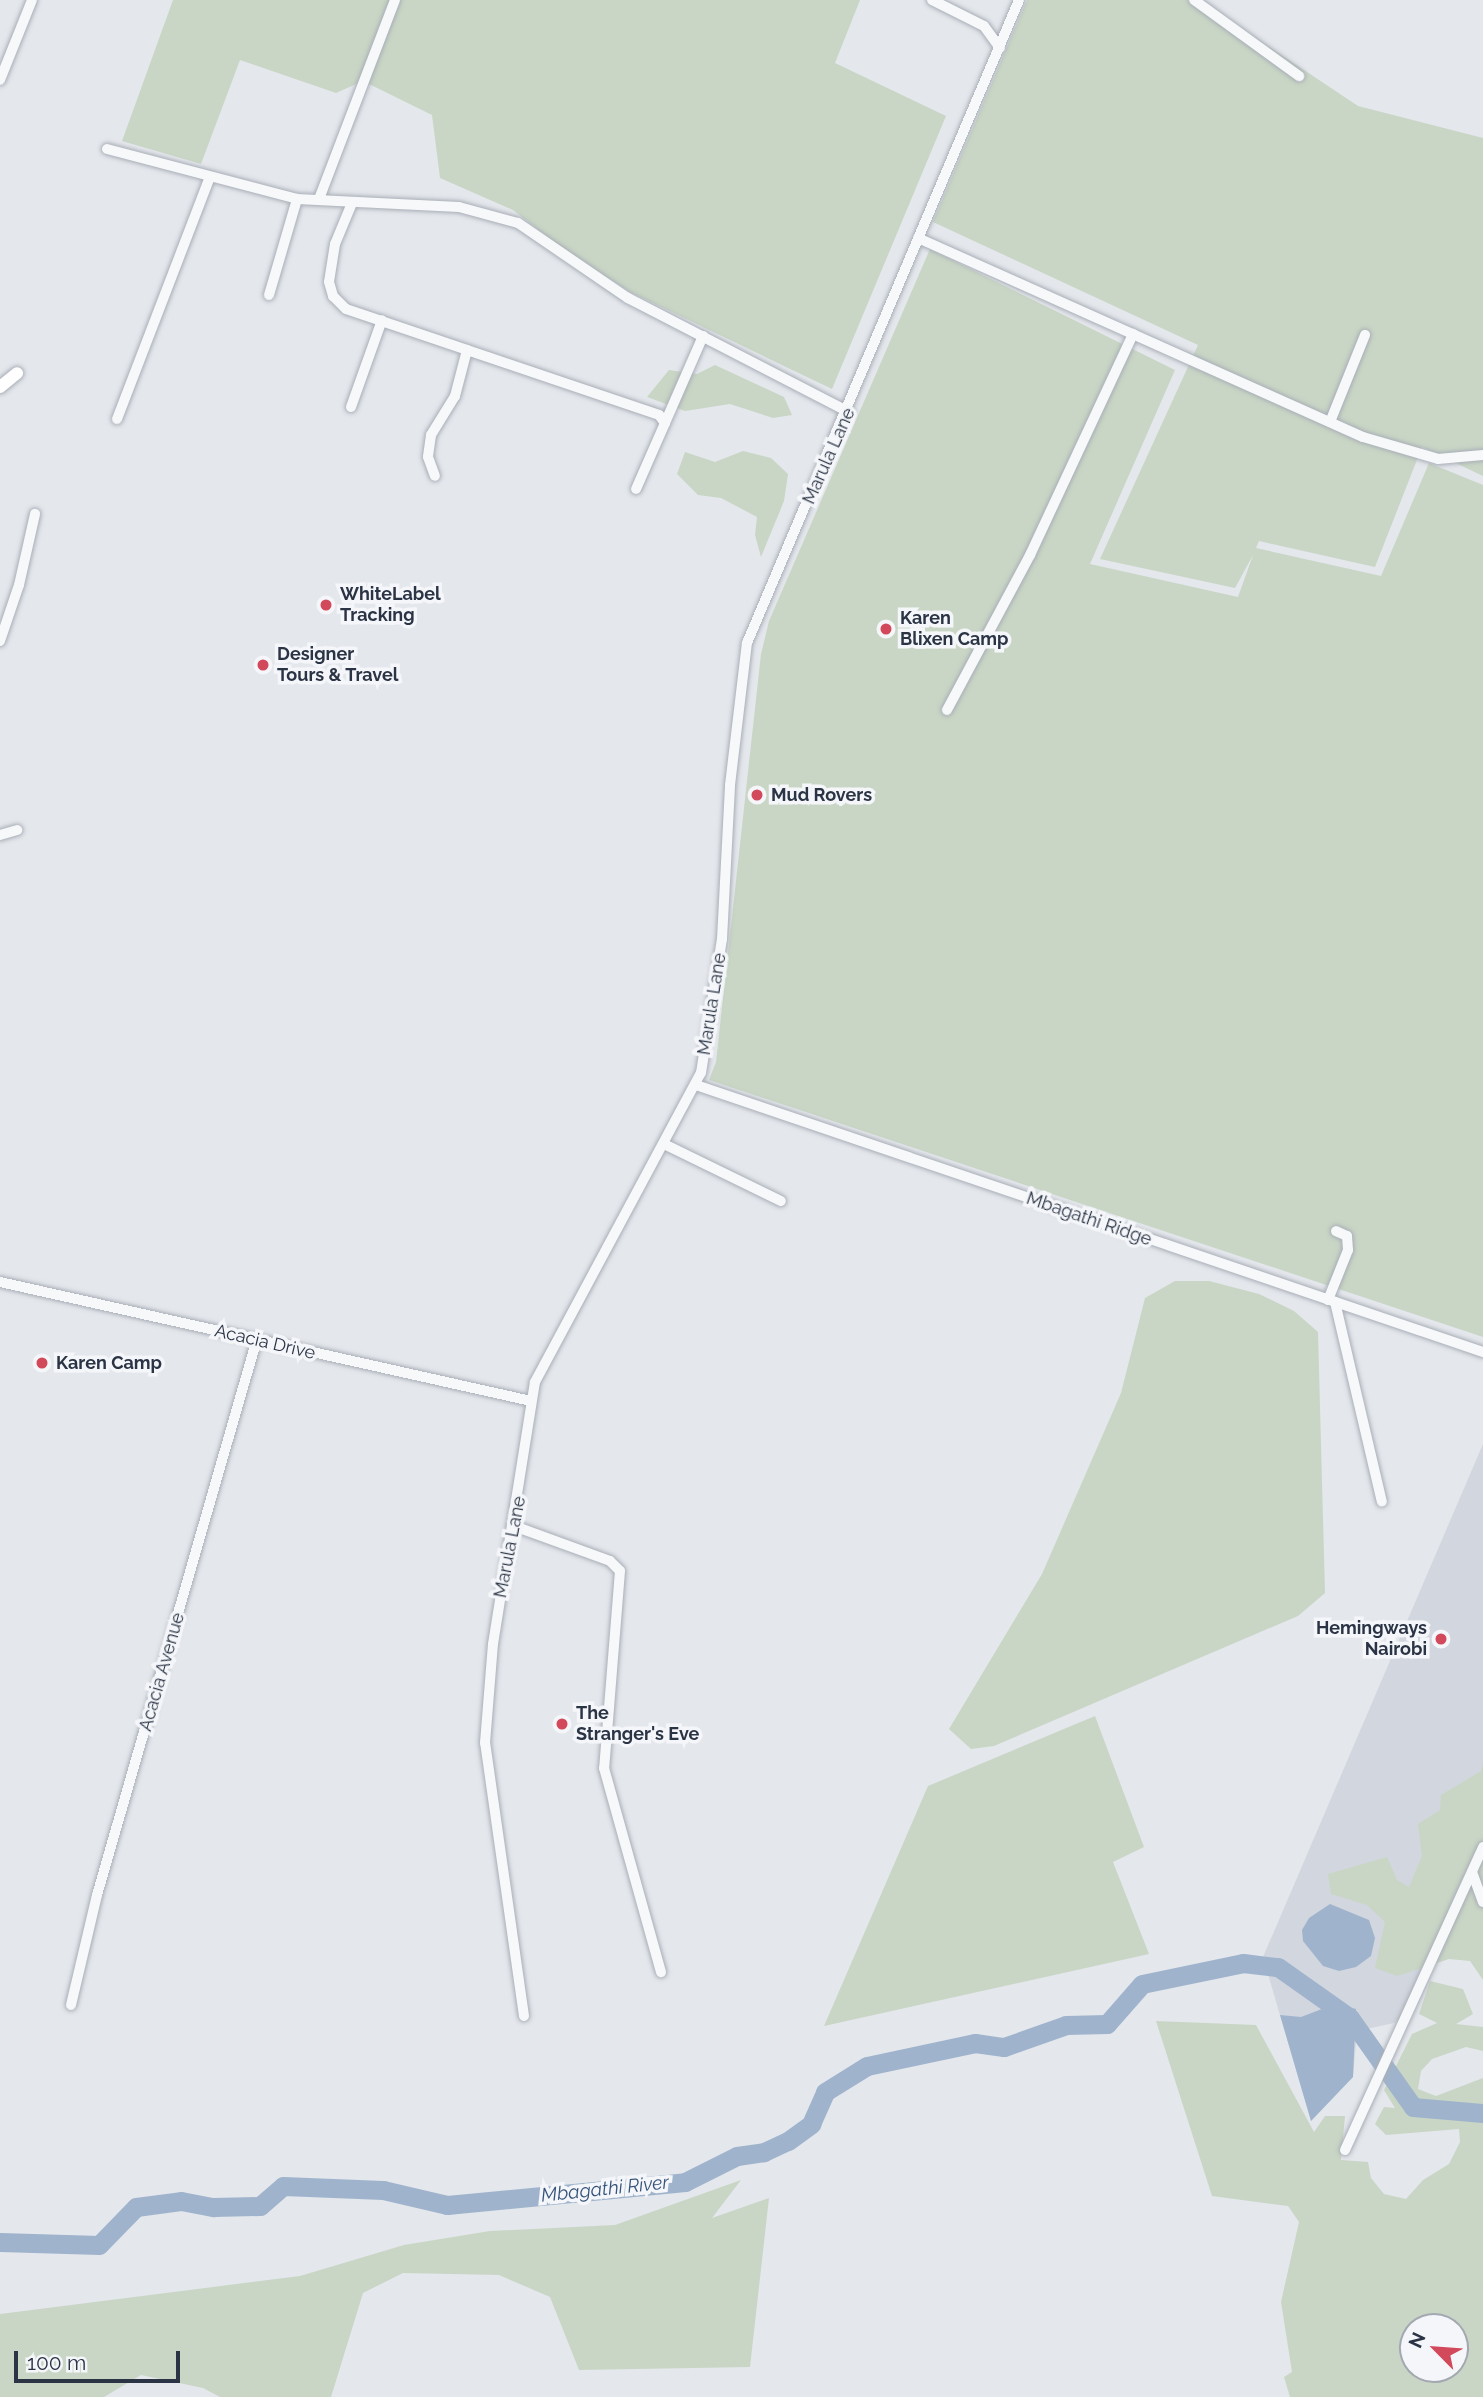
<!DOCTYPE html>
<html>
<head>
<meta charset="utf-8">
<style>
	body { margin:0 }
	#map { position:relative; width:1483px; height:2397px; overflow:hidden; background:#e4e7ec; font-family:Raleway,sans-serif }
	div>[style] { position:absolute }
	.built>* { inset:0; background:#d2d6de }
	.green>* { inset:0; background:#c9d6c5 }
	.water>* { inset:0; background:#9fb4cc }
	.river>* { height:19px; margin:-9.5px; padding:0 9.5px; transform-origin:9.5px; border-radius:9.5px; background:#9fb4cc }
	.roads { filter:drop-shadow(0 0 2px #a9aeb7) drop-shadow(0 0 2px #a9aeb7) }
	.street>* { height:10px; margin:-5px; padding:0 5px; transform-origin:5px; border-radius:5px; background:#f7f8fa }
	.secondary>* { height:12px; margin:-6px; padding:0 6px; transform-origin:6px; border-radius:6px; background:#fff }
	.dots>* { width:19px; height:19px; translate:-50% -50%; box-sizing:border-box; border:4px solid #f4f6f9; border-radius:50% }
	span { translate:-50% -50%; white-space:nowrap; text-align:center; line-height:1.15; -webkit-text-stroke:7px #f4f6f9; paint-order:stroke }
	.street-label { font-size:18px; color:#2b3445 }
	.poi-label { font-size:18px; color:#2b3445; font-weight:700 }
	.left { translate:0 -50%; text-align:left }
	.right { translate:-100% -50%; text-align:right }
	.water-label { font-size:19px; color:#34527a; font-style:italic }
	.north { position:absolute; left:1399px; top:2313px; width:70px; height:70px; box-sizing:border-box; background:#f4f6f9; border:2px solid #a4a8b1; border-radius:50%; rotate:295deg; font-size:19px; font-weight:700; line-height:28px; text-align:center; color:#2b3445 }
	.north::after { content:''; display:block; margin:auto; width:24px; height:32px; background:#d1495b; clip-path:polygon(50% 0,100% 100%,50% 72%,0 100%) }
	.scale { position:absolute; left:14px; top:2351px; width:166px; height:32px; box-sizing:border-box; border:4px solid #2b3445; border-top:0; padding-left:9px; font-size:21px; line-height:24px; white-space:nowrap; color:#2b3445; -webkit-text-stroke:5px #f4f6f9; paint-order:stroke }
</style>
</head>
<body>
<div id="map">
	<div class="built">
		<div style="clip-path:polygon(1483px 1444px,1483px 1833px,1406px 2014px,1394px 2023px,1357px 2031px,1353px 2077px,1311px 2121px,1263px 1957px)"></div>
	</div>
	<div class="green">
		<div style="clip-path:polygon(173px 0,860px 0,835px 63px,946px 116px,832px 389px,630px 292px,563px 249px,513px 210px,440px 178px,432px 115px,363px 81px,336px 93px,240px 60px,201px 164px,122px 141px)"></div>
		<div style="clip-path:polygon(1027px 0,1199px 0,1358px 106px,1483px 138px,1483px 476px,1422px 447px,1375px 567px,1259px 541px,1256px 548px,1381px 576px,1429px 463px,1483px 485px,1483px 1337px,709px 1080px,716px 1062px,761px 654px,769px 621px,930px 249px,1175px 370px,1090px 564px,1238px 597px,1253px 555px,1235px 588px,1100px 559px,1198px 345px,933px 222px)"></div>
		<div style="clip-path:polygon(715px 365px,784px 397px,792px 415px,773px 418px,730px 404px,685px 411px,647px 397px,669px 370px,697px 374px)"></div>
		<div style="clip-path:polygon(743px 451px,771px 458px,788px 474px,784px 501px,761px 557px,755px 535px,757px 517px,721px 498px,698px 495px,677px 474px,685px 452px,715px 462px)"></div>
		<div style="clip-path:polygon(1175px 1281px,1209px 1281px,1259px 1294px,1294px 1311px,1318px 1332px,1325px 1593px,1298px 1616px,994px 1746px,971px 1749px,949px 1729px,1042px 1574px,1121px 1393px,1145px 1298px)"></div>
		<div style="clip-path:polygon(1095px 1716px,1144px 1847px,1113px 1862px,1149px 1954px,824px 2026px,928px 1786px)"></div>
		<div style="clip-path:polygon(1483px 1763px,1483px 1980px,1470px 1961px,1449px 1959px,1397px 1976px,1375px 1968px,1385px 1922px,1367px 1905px,1331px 1894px,1328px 1874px,1387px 1857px,1397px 1880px,1409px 1887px,1422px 1856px,1418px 1824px,1440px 1810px,1441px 1795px,1481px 1771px)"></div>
		<div style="clip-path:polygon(evenodd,1430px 1981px,1463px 1989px,1473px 2014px,1456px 2024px,1483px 2027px,1483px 2051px,1466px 2047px,1432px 2059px,1421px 2071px,1418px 2089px,1436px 2096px,1483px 2078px,1483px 2397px,1290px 2397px,1284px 2377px,1292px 2372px,1281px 2302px,1299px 2222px,1288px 2206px,1212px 2196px,1156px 2021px,1256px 2025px,1314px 2132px,1325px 2116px,1345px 2116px,1341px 2160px,1368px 2162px,1371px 2178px,1384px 2194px,1406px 2199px,1423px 2180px,1449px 2164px,1460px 2142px,1459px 2129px,1386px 2135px,1375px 2124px,1384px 2107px,1395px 2108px,1384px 2090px,1412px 2034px,1437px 2023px,1419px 2014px,1430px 1981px,1413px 2327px,1455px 2327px,1455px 2369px,1413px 2369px,1413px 2327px)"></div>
		<div style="clip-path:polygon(741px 2180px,712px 2218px,769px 2198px,750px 2367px,579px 2370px,550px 2297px,499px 2275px,403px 2273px,363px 2293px,331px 2397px,220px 2397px,203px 2388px,141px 2375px,104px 2397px,0 2397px,0 2314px,300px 2276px,404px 2245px,490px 2231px,615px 2225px)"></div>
	</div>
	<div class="water">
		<div style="clip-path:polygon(1330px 1904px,1369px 1920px,1375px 1938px,1371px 1956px,1356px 1967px,1339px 1971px,1323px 1966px,1303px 1941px,1302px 1930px,1309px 1918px)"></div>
		<div style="clip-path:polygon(1335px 2004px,1356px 2009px,1353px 2077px,1311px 2121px,1280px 2015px,1301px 2017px)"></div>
	</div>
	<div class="river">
		<div style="left:0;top:2242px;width:99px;rotate:1.7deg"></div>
		<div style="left:99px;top:2245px;width:53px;rotate:-45.8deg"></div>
		<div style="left:136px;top:2207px;width:45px;rotate:-7.6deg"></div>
		<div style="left:181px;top:2201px;width:33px;rotate:11deg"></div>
		<div style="left:213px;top:2207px;width:47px;rotate:-1.2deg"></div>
		<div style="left:260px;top:2206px;width:30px;rotate:-41deg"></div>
		<div style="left:283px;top:2186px;width:100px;rotate:2.3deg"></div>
		<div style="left:383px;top:2190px;width:66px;rotate:13.2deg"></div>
		<div style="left:447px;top:2205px;width:239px;rotate:-5.5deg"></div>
		<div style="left:685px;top:2182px;width:58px;rotate:-26.6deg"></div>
		<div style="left:737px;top:2156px;width:27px;rotate:-8deg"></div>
		<div style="left:764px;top:2152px;width:26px;rotate:-25deg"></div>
		<div style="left:788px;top:2141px;width:29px;rotate:-36deg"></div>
		<div style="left:811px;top:2124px;width:35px;rotate:-66deg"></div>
		<div style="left:825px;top:2092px;width:49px;rotate:-31.8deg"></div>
		<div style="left:867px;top:2066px;width:110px;rotate:-12deg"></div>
		<div style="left:975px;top:2043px;width:29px;rotate:8deg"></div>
		<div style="left:1004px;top:2047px;width:66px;rotate:-19.5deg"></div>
		<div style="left:1066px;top:2025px;width:41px;rotate:-1.4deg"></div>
		<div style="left:1107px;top:2024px;width:53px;rotate:-48.8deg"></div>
		<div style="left:1142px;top:1984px;width:103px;rotate:-11.7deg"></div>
		<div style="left:1243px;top:1963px;width:35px;rotate:7deg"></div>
		<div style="left:1278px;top:1967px;width:88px;rotate:35.3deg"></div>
		<div style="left:1350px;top:2018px;width:109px;rotate:54.7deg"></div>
		<div style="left:1413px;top:2107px;width:70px;rotate:4.9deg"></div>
	</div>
	<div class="roads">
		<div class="street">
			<div style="left:932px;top:0;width:58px;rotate:26.6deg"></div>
			<div style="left:984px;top:26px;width:27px;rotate:54deg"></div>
			<div style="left:1194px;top:0;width:130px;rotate:35.9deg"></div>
			<div style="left:0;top:80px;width:86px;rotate:-68.2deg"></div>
			<div style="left:107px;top:149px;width:196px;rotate:14.7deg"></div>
			<div style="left:297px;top:199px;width:162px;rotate:2.8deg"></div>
			<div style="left:459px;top:207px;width:61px;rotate:15.2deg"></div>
			<div style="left:518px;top:223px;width:133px;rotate:34.3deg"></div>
			<div style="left:628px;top:298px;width:249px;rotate:27.3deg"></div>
			<div style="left:319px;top:199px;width:213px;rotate:-69.1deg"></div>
			<div style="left:352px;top:203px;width:44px;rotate:112.5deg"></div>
			<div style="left:335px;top:244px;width:38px;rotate:99deg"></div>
			<div style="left:329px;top:282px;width:15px;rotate:74deg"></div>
			<div style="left:333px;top:296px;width:18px;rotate:45deg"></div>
			<div style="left:346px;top:309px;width:128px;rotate:18.7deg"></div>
			<div style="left:467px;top:350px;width:48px;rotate:104.6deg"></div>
			<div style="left:455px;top:396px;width:46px;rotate:121.6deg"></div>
			<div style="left:431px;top:435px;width:22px;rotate:98deg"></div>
			<div style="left:428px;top:457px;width:20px;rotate:70deg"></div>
			<div style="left:918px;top:238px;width:487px;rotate:24.1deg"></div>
			<div style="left:1363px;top:437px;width:78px;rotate:16.3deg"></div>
			<div style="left:1438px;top:459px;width:45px;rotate:-5.1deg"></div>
			<div style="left:269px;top:295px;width:100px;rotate:-73.7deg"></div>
			<div style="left:467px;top:350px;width:203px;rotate:18.7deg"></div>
			<div style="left:659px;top:415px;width:10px;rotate:53deg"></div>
			<div style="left:665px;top:423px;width:72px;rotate:113.7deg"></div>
			<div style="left:351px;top:407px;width:92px;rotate:-70.4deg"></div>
			<div style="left:117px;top:419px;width:257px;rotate:-69deg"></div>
			<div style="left:1330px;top:422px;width:94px;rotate:-68.1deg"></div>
			<div style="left:665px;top:423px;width:95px;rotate:-66.4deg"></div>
			<div style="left:0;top:641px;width:59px;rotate:-71.3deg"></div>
			<div style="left:19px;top:585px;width:73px;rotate:-77.3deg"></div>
			<div style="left:947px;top:710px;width:176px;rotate:-61.8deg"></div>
			<div style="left:1030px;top:555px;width:244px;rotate:-65deg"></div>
			<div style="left:0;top:835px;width:18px;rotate:-16deg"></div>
			<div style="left:696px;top:1085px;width:831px;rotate:18.74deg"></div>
			<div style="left:664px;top:1144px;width:130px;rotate:26deg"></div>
			<div style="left:0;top:1282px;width:544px;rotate:12.63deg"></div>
			<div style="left:1328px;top:1300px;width:54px;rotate:-68.2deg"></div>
			<div style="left:1348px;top:1250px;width:14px;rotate:-94deg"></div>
			<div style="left:1347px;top:1236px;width:12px;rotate:-156deg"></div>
			<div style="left:1335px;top:1302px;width:205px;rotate:76.8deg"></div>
			<div style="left:514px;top:1526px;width:102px;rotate:20deg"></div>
			<div style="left:610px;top:1561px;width:14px;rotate:45deg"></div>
			<div style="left:620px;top:1571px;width:198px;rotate:94.6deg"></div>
			<div style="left:604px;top:1768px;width:212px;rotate:74.4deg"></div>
			<div style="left:1472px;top:1872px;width:32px;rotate:70deg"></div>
			<div style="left:71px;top:2005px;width:113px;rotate:-76.7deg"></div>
			<div style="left:97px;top:1895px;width:579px;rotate:-73.95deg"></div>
			<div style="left:524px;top:2016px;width:276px;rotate:-98.1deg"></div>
			<div style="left:485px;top:1743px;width:99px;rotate:-85.4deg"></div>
			<div style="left:493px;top:1644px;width:265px;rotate:-80.9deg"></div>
			<div style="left:535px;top:1382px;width:351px;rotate:-61.8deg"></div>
			<div style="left:701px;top:1073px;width:136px;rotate:-81.1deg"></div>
			<div style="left:722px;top:939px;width:154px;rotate:-87deg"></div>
			<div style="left:730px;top:785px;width:143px;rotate:-83.2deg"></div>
			<div style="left:747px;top:643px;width:698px;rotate:-67.07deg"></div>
			<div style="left:1345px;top:2150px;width:333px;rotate:-65.5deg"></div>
		</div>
		<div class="secondary">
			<div style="left:0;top:387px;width:22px;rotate:-39deg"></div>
		</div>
	</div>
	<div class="dots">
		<div style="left:326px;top:605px;background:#d1495b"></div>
		<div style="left:886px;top:629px;background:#d1495b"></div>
		<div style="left:263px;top:665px;background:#d1495b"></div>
		<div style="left:757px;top:795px;background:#d1495b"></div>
		<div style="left:42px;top:1363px;background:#d1495b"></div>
		<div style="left:1441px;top:1639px;background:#d1495b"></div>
		<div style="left:562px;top:1724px;background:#d1495b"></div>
	</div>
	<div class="street-label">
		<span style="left:829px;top:456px;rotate:-66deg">Marula Lane</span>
		<span style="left:712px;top:1004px;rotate:-81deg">Marula Lane</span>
		<span style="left:1089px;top:1219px;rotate:19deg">Mbagathi Ridge</span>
		<span style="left:265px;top:1342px;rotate:13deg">Acacia Drive</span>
		<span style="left:510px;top:1547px;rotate:-79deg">Marula Lane</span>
		<span style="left:162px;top:1672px;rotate:-74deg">Acacia Avenue</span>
	</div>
	<div class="poi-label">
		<span class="left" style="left:340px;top:605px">WhiteLabel<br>Tracking</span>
		<span class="left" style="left:900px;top:629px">Karen<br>Blixen Camp</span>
		<span class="left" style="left:277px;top:665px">Designer<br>Tours &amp; Travel</span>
		<span class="left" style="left:771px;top:795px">Mud Rovers</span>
		<span class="left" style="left:56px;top:1363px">Karen Camp</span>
		<span class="right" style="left:1427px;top:1639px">Hemingways<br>Nairobi</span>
		<span class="left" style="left:576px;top:1724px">The<br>Stranger's Eve</span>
	</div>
	<div class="water-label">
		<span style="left:605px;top:2189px;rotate:-6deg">Mbagathi River</span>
	</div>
	<div class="north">N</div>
	<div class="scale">100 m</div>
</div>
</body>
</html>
